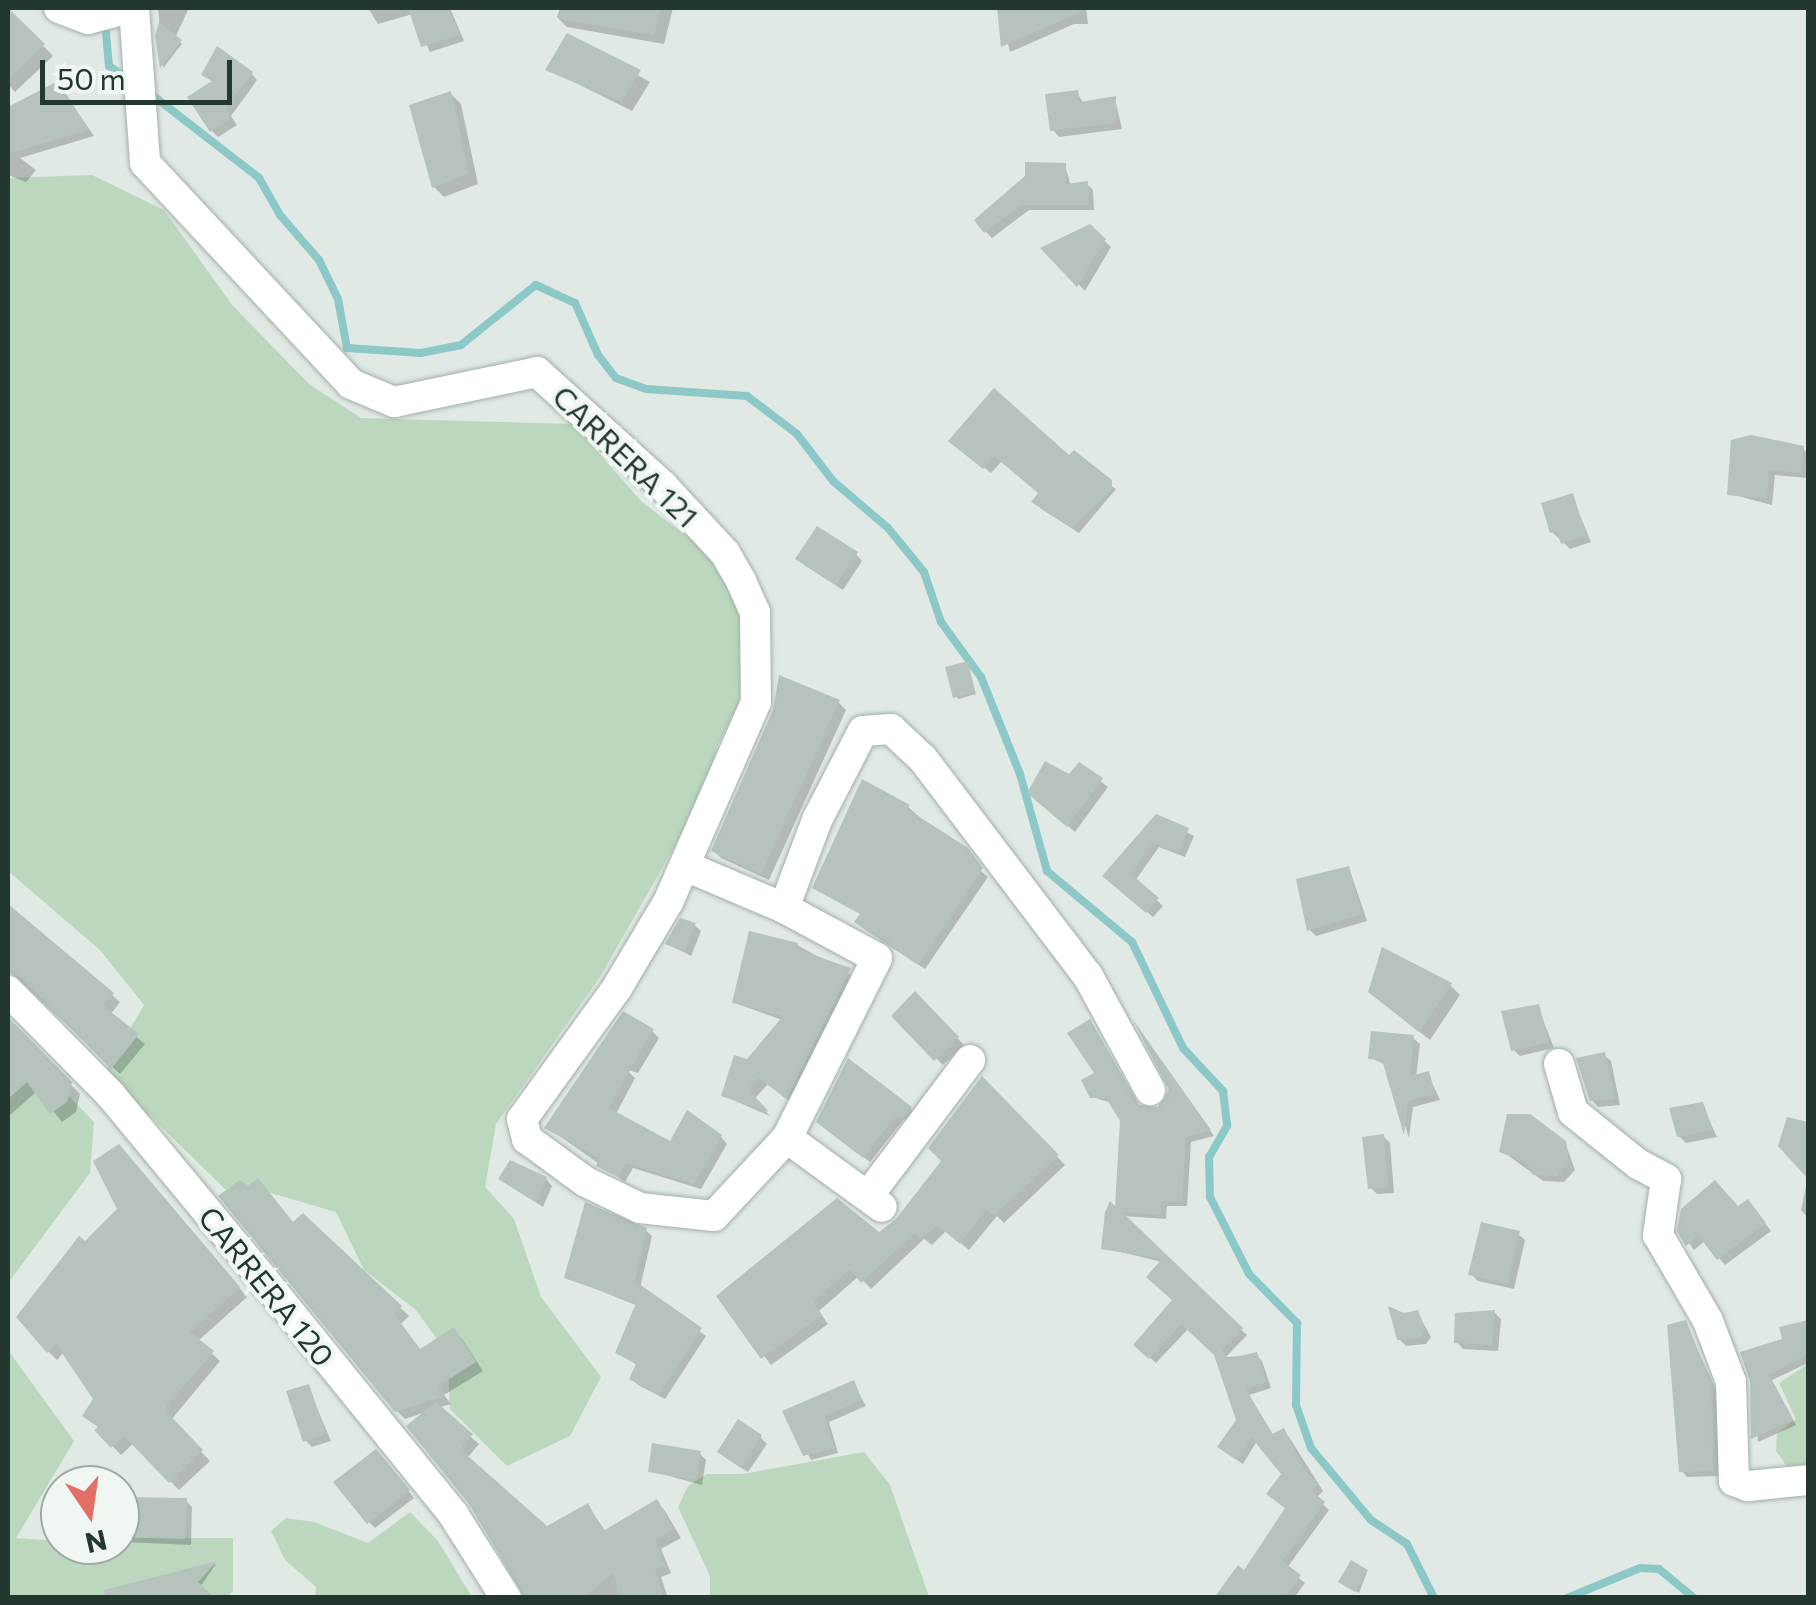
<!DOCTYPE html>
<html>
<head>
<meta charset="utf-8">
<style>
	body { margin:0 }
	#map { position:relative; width:1816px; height:1605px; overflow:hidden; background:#e0e9e3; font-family:Commissioner,sans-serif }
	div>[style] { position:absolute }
	.green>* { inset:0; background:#bbd8be }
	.shadow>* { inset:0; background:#0003 }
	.stream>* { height:8px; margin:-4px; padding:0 4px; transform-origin:4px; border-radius:4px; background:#8dc8c8 }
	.building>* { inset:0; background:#b5c3bc }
	.roads { filter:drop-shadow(0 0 2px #a3b0a9) drop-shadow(0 0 2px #a3b0a9) }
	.minor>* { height:30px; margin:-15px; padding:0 15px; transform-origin:15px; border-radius:15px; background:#fff }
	span { translate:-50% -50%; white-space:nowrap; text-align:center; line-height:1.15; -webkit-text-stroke:8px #f0f6f2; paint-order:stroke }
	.street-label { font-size:30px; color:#22372e }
	.frame { position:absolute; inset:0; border:10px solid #22372e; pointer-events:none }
	.north { position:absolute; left:40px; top:1465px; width:100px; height:100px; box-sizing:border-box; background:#f0f6f2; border:2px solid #9eaaa4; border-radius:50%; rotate:167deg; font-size:28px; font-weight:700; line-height:40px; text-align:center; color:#22372e }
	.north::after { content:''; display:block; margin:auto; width:35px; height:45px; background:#e26f65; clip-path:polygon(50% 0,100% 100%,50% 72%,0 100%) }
	.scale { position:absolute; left:40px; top:60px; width:192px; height:45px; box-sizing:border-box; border:5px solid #22372e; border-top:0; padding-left:12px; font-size:30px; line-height:35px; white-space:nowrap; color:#22372e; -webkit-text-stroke:8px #f0f6f2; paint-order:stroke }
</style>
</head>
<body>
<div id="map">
	<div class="green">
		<div style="clip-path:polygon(92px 175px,164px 210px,233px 306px,309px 384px,361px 418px,573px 424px,642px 502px,715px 558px,744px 622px,742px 699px,718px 744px,705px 793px,600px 977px,496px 1124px,485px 1187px,514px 1219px,541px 1297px,601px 1377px,570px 1436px,507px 1466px,450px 1409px,447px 1353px,416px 1310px,364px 1270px,336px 1212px,267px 1192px,226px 1190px,105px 1072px,144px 1005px,100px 950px,8px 871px,8px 178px)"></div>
		<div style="clip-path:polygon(8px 1033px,94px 1122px,90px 1173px,8px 1283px)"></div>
		<div style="clip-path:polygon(8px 1350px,74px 1441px,16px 1538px,120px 1545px,120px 1538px,233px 1538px,233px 1591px,226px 1598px,8px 1597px)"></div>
		<div style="clip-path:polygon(1808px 1364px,1808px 1473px,1793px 1475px,1776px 1451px,1777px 1434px,1796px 1419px,1779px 1383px)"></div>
		<div style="clip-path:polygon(864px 1452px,890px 1485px,929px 1597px,710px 1597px,710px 1576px,678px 1507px,688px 1486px,707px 1474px,743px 1474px)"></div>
		<div style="clip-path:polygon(410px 1512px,438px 1541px,472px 1597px,315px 1597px,316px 1587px,285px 1560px,271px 1531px,286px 1518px,314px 1522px,368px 1543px)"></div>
	</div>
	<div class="shadow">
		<div style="clip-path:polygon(8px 8px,53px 56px,15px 92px,8px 84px)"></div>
		<div style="clip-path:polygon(158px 8px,189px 8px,175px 38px,182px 44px,163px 68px)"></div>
		<div style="clip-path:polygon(368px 8px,450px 8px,464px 41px,430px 52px,413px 14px,378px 24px)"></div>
		<div style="clip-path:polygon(560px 8px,673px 8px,664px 44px,567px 27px,557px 17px)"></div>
		<div style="clip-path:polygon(1008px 8px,1086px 8px,1088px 24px,1074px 24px,1010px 52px,1000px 12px)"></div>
		<div style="clip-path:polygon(568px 36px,650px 82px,632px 111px,548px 69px)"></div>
		<div style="clip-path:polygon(251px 73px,257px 80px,231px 116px,237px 125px,218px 137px,212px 131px,214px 83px,204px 74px)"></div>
		<div style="clip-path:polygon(58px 84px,94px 136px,20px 158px,36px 170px,26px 182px,8px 175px,8px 110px)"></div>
		<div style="clip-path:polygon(1077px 93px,1084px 104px,1115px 99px,1122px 129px,1059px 137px,1053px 130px)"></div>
		<div style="clip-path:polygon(451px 94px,461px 104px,478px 184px,444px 197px,434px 187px)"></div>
		<div style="clip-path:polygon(1065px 166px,1071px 186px,1087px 184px,1093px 190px,1094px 210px,1029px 210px,992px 238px,985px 231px)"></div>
		<div style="clip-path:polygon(1089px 227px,1111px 247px,1085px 291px,1044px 248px)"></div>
		<div style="clip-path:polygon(958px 447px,1070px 459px,1116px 489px,1079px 533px,1040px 508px,1040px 494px,1002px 461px,991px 473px)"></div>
		<div style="clip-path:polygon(1802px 448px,1808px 454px,1807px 478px,1775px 475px,1772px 505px,1730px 494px)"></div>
		<div style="clip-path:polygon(1572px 496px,1591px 542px,1570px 549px,1552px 532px)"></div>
		<div style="clip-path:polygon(856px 554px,862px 561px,843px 590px,804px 565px)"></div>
		<div style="clip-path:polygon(967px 664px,976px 694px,958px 699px,956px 696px)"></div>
		<div style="clip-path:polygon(838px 702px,846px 710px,769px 880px,721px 858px,714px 851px)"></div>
		<div style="clip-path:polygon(1080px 765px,1108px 787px,1075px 832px,1037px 799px)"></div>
		<div style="clip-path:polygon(908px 807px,988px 877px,925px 969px,864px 929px,862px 915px,815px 887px)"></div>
		<div style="clip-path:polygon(1156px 817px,1194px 836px,1185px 857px,1159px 847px,1135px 881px,1163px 906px,1153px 917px,1111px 881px)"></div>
		<div style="clip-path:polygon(1349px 868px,1367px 921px,1316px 936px,1310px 930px)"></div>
		<div style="clip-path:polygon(8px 904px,120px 1002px,110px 1015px,145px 1044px,120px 1074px,9px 971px,22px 955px,8px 944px)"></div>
		<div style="clip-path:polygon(694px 925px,701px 931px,691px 956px,668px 944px)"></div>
		<div style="clip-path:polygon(797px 945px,857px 978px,794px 1104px,768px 1084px,754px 1099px,770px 1116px,724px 1096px,782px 1020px,735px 1003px)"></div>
		<div style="clip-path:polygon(1450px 985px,1460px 995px,1430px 1040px,1382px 1002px)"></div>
		<div style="clip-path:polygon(915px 995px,964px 1045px,943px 1065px,894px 1016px)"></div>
		<div style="clip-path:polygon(1538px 1007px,1554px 1048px,1520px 1056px,1514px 1050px)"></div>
		<div style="clip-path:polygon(8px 1021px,80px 1094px,76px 1112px,62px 1122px,37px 1091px,8px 1117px)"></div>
		<div style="clip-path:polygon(1090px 1022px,1141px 1108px,1159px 1109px,1172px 1090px,1146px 1039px,1214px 1136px,1191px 1142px,1187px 1206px,1167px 1206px,1166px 1219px,1123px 1216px,1247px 1335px,1226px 1357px,1256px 1355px,1262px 1361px,1271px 1388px,1249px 1395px,1274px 1436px,1283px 1431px,1289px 1437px,1323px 1491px,1316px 1498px,1329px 1510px,1287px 1568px,1305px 1583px,1294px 1598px,1219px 1598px,1245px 1574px,1287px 1509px,1284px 1474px,1257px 1441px,1243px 1464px,1226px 1453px,1238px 1420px,1216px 1354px,1189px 1328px,1156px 1363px,1136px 1345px,1175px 1301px,1162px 1262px,1104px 1248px,1117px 1211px,1123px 1121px,1112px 1103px,1092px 1097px,1097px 1074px)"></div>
		<div style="clip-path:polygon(652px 1031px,659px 1038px,638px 1073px,625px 1069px,635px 1078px,616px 1114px,671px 1144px,721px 1137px,727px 1144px,701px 1189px,633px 1168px,625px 1182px,548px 1128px)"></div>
		<div style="clip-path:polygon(1413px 1038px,1420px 1044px,1416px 1077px,1428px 1074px,1440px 1100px,1413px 1107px,1409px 1138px,1386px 1065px,1371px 1058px)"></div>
		<div style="clip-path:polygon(1604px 1055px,1611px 1061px,1620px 1105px,1598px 1107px,1592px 1100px)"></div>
		<div style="clip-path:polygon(982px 1079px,1065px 1165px,1004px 1223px,997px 1216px,969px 1250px,946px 1231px,932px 1245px,924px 1239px,871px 1289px,859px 1276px,819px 1311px,828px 1324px,771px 1365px,720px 1297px,879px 1235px,898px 1221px,944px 1161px)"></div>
		<div style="clip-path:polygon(1702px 1105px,1717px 1137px,1686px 1143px,1679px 1136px)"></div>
		<div style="clip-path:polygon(910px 1108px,916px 1115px,909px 1125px,904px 1119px,870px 1162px,826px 1128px)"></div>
		<div style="clip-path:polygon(1383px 1136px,1390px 1143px,1394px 1193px,1377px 1194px,1371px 1188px)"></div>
		<div style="clip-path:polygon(1565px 1142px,1575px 1170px,1564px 1182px,1543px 1181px,1502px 1151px)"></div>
		<div style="clip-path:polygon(128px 1156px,247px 1297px,198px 1341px,220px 1361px,171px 1420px,210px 1461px,179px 1490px,134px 1443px,121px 1455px,98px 1431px,96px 1399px,64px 1352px,57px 1360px,48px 1351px,85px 1245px,120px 1209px)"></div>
		<div style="clip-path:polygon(1808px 1177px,1808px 1218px,1801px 1210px)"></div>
		<div style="clip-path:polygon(546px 1179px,552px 1186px,543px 1207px,508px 1185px)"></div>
		<div style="clip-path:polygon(1739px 1209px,1754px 1209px,1771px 1231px,1725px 1265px,1705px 1241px,1694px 1250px,1680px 1231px)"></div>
		<div style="clip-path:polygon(303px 1216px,409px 1316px,401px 1324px,421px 1352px,454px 1331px,462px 1339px,483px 1371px,444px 1395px,451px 1404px,438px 1408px,479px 1444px,467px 1458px,546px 1529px,588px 1506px,606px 1532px,657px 1502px,665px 1511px,681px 1538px,661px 1549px,671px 1573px,661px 1577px,668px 1598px,524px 1598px,426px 1412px,405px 1419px,396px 1410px,294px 1225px)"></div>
		<div style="clip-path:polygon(645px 1230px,652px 1236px,640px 1288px,706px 1336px,665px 1399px,638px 1385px,632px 1379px,638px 1366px,618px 1352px,638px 1306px,566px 1277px)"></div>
		<div style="clip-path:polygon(1518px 1234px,1525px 1240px,1514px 1289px,1478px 1281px,1471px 1274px)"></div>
		<div style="clip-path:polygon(1417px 1312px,1431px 1337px,1426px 1344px,1406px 1346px,1399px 1339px,1404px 1315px)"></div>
		<div style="clip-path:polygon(1494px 1312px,1501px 1319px,1498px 1351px,1463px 1349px,1457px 1342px)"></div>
		<div style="clip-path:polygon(1685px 1323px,1718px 1394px,1719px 1476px,1687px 1477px,1681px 1470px)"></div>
		<div style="clip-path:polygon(1808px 1323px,1808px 1363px,1772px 1380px,1796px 1425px,1758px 1442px,1752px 1380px,1785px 1341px,1782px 1329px)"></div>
		<div style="clip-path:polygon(853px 1383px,866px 1406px,829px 1422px,838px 1453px,811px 1460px,786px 1412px)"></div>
		<div style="clip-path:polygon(308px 1387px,331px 1441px,312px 1447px,305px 1440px)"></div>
		<div style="clip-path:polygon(760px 1437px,767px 1444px,748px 1472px,726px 1458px)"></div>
		<div style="clip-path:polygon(700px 1454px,706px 1460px,702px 1485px,651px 1471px)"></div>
		<div style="clip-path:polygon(382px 1458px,414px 1498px,375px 1528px,369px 1522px)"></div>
		<div style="clip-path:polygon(120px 1499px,186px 1501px,192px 1507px,191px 1545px,125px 1542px)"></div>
		<div style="clip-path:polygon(216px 1564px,200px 1587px,142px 1583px)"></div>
		<div style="clip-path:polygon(1367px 1572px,1359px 1593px,1344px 1584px)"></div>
	</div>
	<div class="stream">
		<div style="left:105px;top:22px;width:44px;rotate:84.8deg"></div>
		<div style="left:109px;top:66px;width:27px;rotate:34deg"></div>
		<div style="left:147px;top:91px;width:142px;rotate:37.8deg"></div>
		<div style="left:259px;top:178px;width:43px;rotate:60.4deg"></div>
		<div style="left:280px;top:215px;width:60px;rotate:49.1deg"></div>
		<div style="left:319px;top:260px;width:43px;rotate:64deg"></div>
		<div style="left:338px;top:299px;width:50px;rotate:79.6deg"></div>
		<div style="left:347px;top:348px;width:74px;rotate:3.9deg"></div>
		<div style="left:421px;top:353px;width:41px;rotate:-11.3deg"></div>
		<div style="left:461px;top:345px;width:96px;rotate:-38.7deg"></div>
		<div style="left:536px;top:285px;width:43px;rotate:24.8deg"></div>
		<div style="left:575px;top:303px;width:57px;rotate:66.1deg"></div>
		<div style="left:598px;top:355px;width:29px;rotate:52deg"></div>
		<div style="left:616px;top:378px;width:32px;rotate:20deg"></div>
		<div style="left:646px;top:389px;width:101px;rotate:4deg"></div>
		<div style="left:747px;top:396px;width:63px;rotate:37.2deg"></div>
		<div style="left:797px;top:434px;width:59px;rotate:52.5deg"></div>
		<div style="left:833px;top:481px;width:72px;rotate:40.5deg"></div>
		<div style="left:888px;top:528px;width:57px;rotate:50.7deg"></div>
		<div style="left:924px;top:572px;width:53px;rotate:71.2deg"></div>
		<div style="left:941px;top:622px;width:68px;rotate:54deg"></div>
		<div style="left:981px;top:677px;width:105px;rotate:68.1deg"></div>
		<div style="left:1020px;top:774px;width:101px;rotate:74.4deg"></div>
		<div style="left:1047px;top:871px;width:111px;rotate:39.9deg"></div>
		<div style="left:1132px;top:942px;width:118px;rotate:64.3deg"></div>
		<div style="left:1183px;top:1048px;width:59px;rotate:47.1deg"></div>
		<div style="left:1223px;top:1091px;width:35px;rotate:83deg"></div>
		<div style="left:1227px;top:1126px;width:36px;rotate:120deg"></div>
		<div style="left:1209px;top:1157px;width:40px;rotate:88.6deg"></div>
		<div style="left:1210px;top:1197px;width:86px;rotate:63.1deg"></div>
		<div style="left:1249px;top:1274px;width:69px;rotate:45.6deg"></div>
		<div style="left:1297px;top:1323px;width:82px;rotate:90.7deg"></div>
		<div style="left:1296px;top:1405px;width:46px;rotate:70.8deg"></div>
		<div style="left:1311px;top:1448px;width:94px;rotate:50.2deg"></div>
		<div style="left:1371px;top:1520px;width:43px;rotate:33.7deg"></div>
		<div style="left:1407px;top:1544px;width:60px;rotate:63.4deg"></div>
		<div style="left:1567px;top:1598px;width:79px;rotate:-22.3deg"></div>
		<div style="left:1640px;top:1568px;width:19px;rotate:3deg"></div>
		<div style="left:1659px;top:1569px;width:45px;rotate:39.6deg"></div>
	</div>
	<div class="building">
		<div style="clip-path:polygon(8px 8px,45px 44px,8px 79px)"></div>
		<div style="clip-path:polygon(408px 8px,448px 8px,460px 35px,421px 47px)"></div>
		<div style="clip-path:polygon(560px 8px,661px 8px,654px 35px,559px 19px)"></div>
		<div style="clip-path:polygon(997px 8px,1090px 8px,1001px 47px)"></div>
		<div style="clip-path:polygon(159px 22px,182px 40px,160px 68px,155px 36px)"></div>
		<div style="clip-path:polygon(567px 33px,641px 70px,621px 102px,545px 70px)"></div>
		<div style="clip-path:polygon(217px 46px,253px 72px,226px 108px,232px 118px,210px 132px,187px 97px,212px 81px,201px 75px)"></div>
		<div style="clip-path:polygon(58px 81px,89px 130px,8px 154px,8px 107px)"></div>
		<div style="clip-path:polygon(1078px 90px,1080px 102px,1116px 96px,1116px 123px,1050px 131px,1045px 94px)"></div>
		<div style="clip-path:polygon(451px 91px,469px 173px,432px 188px,409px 105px)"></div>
		<div style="clip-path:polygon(1025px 162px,1066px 163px,1066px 184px,1088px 181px,1089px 205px,1021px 205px,984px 233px,974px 220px,1025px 176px)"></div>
		<div style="clip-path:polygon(1090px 224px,1106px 239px,1077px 287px,1040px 248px)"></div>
		<div style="clip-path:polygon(994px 388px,1069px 455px,1074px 450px,1112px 480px,1112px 489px,1072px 528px,1031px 502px,1038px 493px,994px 456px,983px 469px,948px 441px)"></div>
		<div style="clip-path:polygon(1751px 435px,1804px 446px,1801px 473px,1769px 470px,1767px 499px,1727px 495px,1731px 440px)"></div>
		<div style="clip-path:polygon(1573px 493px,1586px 536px,1561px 544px,1557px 531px,1550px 533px,1541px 503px)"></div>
		<div style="clip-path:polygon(817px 526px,858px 552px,836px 585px,795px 559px)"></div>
		<div style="clip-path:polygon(968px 661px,975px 692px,953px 698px,945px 667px)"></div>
		<div style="clip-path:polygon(779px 675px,840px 700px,761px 874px,711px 851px,773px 710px)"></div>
		<div style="clip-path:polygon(1045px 761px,1069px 774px,1079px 762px,1103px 778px,1067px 827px,1027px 793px)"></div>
		<div style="clip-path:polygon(862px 779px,910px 805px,907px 809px,968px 848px,983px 868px,918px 965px,854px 922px,860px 914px,812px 888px)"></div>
		<div style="clip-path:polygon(1156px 814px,1189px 828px,1179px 853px,1152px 843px,1131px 874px,1159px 898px,1146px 913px,1102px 876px)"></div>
		<div style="clip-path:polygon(1349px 866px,1362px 914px,1307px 931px,1296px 879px)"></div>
		<div style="clip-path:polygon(8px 904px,114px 993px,103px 1006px,139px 1034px,111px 1069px,21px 978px,8px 972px)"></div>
		<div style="clip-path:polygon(680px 918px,696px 923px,684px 952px,665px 944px)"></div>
		<div style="clip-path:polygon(749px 931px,798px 943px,796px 949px,851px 968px,786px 1099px,759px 1078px,748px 1089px,769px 1112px,721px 1096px,734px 1055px,747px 1059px,783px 1016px,732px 1003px)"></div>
		<div style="clip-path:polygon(1382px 947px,1452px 983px,1419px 1032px,1368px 992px)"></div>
		<div style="clip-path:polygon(915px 991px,959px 1037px,934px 1061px,891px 1016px)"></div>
		<div style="clip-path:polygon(1539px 1004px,1549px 1042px,1511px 1051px,1501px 1011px)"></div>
		<div style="clip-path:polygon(623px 1011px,654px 1029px,631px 1068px,623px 1065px,630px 1070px,609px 1108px,670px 1141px,687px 1110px,722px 1135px,694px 1184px,626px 1163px,618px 1177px,596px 1166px,600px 1158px,544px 1128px)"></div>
		<div style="clip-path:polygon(8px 1017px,72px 1082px,67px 1102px,50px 1114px,27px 1082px,8px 1099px)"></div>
		<div style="clip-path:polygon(1090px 1019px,1139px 1105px,1158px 1107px,1169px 1090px,1133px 1020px,1211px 1130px,1186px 1137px,1182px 1201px,1162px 1201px,1161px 1215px,1122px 1212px,1243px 1328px,1222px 1350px,1227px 1359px,1257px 1352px,1267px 1382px,1246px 1389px,1272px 1434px,1284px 1428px,1305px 1471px,1319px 1483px,1312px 1491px,1325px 1502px,1282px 1561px,1301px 1575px,1284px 1598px,1214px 1598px,1238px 1565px,1244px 1570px,1285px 1508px,1266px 1494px,1281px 1474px,1251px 1437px,1237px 1460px,1217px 1447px,1236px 1420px,1214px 1355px,1181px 1324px,1149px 1359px,1133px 1345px,1172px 1300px,1146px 1277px,1162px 1259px,1101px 1249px,1105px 1212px,1110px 1201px,1115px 1206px,1120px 1121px,1106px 1098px,1090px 1098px,1081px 1080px,1094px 1073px,1067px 1033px)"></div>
		<div style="clip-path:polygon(1371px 1031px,1414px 1035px,1410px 1076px,1429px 1071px,1435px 1094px,1408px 1101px,1404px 1135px,1382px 1060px,1368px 1059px)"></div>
		<div style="clip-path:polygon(1605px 1052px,1615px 1099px,1590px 1101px,1576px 1058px)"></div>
		<div style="clip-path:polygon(848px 1058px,912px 1107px,901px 1120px,896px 1115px,863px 1158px,816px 1122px)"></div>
		<div style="clip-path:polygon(982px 1076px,1059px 1155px,994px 1216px,987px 1209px,960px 1244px,937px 1225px,922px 1239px,915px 1233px,861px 1283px,850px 1269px,813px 1302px,822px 1315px,761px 1359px,716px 1296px,837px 1198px,879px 1232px,896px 1219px,941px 1161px,928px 1148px)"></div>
		<div style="clip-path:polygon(1703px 1102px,1713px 1130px,1677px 1137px,1669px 1108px)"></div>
		<div style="clip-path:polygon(1507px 1114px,1530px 1114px,1566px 1141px,1569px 1163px,1557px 1176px,1533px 1175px,1526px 1162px,1499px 1152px)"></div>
		<div style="clip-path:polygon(1787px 1117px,1808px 1122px,1808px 1179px,1778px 1146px)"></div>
		<div style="clip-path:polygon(1384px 1134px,1388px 1187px,1368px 1189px,1362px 1137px)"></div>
		<div style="clip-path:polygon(119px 1144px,240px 1287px,190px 1332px,214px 1351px,164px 1409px,203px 1450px,169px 1483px,124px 1436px,111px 1448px,94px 1430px,98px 1427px,82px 1416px,93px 1399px,56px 1344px,47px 1353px,16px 1317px,79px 1236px,85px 1241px,117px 1209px,93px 1161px)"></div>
		<div style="clip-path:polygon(510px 1160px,547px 1177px,536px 1202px,498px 1179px)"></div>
		<div style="clip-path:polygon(258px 1178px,293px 1222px,303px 1213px,402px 1306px,394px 1314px,420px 1349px,454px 1327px,476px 1362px,438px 1386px,445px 1396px,395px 1412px,218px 1196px,240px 1180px,248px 1186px)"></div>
		<div style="clip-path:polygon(1715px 1180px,1738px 1206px,1748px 1199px,1766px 1223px,1717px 1260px,1698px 1235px,1686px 1246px,1677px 1231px,1681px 1209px)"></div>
		<div style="clip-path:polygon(585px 1202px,647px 1228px,635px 1281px,702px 1328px,658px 1395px,629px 1379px,636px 1364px,615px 1353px,636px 1303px,564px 1278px)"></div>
		<div style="clip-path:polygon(1481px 1222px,1520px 1231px,1508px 1284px,1468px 1275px)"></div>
		<div style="clip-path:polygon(1388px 1306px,1404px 1313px,1418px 1310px,1425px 1329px,1420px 1338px,1397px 1340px)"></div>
		<div style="clip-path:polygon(1495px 1310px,1492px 1345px,1454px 1343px,1455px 1313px)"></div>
		<div style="clip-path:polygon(1686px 1320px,1712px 1386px,1714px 1471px,1679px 1472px,1667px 1325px)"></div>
		<div style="clip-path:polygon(1808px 1320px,1808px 1354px,1769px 1375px,1793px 1420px,1751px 1439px,1750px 1381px,1740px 1352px,1782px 1339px,1779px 1327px)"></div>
		<div style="clip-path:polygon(854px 1380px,862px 1400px,825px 1416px,834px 1448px,803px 1456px,782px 1411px)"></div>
		<div style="clip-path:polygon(309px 1384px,326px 1434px,303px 1442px,286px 1391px)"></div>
		<div style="clip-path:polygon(436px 1402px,473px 1434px,460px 1449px,547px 1526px,588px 1503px,603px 1531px,657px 1499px,674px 1529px,655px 1541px,665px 1565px,655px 1569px,664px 1598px,620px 1598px,613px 1573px,583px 1598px,525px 1598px,469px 1504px,406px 1426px)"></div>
		<div style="clip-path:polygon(738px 1419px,762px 1435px,741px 1468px,717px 1452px)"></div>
		<div style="clip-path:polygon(652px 1443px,701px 1451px,696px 1480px,648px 1472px)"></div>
		<div style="clip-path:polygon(376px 1449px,410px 1490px,367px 1524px,333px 1482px)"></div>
		<div style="clip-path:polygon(120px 1497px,187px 1498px,185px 1539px,120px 1537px)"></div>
		<div style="clip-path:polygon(1351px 1560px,1368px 1570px,1355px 1592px,1338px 1582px)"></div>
		<div style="clip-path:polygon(217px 1561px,198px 1582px,215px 1598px,105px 1598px,104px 1590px)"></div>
	</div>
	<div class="roads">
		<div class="minor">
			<div style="left:59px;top:8px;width:31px;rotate:21deg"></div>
			<div style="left:88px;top:19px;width:43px;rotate:-14.7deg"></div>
			<div style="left:134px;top:8px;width:155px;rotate:85.9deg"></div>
			<div style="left:145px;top:163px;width:302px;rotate:47deg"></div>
			<div style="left:351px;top:384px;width:47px;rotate:22.7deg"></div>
			<div style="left:394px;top:402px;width:146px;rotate:-11.8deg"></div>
			<div style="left:537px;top:372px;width:169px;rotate:42.1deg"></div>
			<div style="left:662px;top:485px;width:93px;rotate:47.2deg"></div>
			<div style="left:725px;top:553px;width:32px;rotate:60deg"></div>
			<div style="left:741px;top:581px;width:34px;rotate:66deg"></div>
			<div style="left:755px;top:612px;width:90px;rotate:89.4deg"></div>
			<div style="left:756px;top:702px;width:219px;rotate:113.7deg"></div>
			<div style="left:668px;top:902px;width:100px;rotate:120.7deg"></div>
			<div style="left:617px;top:988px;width:162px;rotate:125.9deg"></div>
			<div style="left:522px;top:1119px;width:21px;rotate:76deg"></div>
			<div style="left:527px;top:1139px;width:73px;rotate:36.1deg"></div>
			<div style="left:586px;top:1182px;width:60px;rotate:25.7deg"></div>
			<div style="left:640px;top:1208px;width:74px;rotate:6.2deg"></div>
			<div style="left:714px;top:1216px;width:107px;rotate:-46.9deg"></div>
			<div style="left:787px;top:1138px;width:201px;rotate:-63.4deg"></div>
			<div style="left:877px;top:958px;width:106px;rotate:-151.7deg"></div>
			<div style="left:784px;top:908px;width:108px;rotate:-157deg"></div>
			<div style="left:784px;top:908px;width:94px;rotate:-69.4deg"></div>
			<div style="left:817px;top:820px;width:100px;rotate:-62.7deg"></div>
			<div style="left:863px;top:731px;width:28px;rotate:-4deg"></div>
			<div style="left:891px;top:729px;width:44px;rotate:43.2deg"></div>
			<div style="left:923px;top:759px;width:273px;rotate:52.8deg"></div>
			<div style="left:1088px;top:976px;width:130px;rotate:61.5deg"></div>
			<div style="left:8px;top:991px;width:145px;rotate:45.3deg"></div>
			<div style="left:110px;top:1094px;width:239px;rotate:50.4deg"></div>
			<div style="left:262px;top:1278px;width:304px;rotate:51deg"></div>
			<div style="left:453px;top:1514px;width:99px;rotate:57.8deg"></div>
			<div style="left:1559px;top:1064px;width:50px;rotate:73.7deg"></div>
			<div style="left:1573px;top:1112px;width:83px;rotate:38.7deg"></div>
			<div style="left:1638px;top:1164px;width:32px;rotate:28deg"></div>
			<div style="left:1666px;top:1179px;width:57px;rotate:98.1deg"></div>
			<div style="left:1658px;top:1235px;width:99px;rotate:59.8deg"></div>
			<div style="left:1708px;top:1321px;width:65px;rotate:69.3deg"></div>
			<div style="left:1731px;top:1382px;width:99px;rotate:88.3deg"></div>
			<div style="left:1734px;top:1481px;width:15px;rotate:20deg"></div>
			<div style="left:1748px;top:1486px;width:60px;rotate:-5.7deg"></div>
			<div style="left:787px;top:1138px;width:117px;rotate:36deg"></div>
			<div style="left:868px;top:1196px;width:170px;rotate:-53.1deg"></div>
		</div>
	</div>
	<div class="street-label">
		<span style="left:626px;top:456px;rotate:44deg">CARRERA 121</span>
		<span style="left:267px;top:1286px;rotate:51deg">CARRERA 120</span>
	</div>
	<div class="frame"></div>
	<div class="north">N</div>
	<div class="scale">50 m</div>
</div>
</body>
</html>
